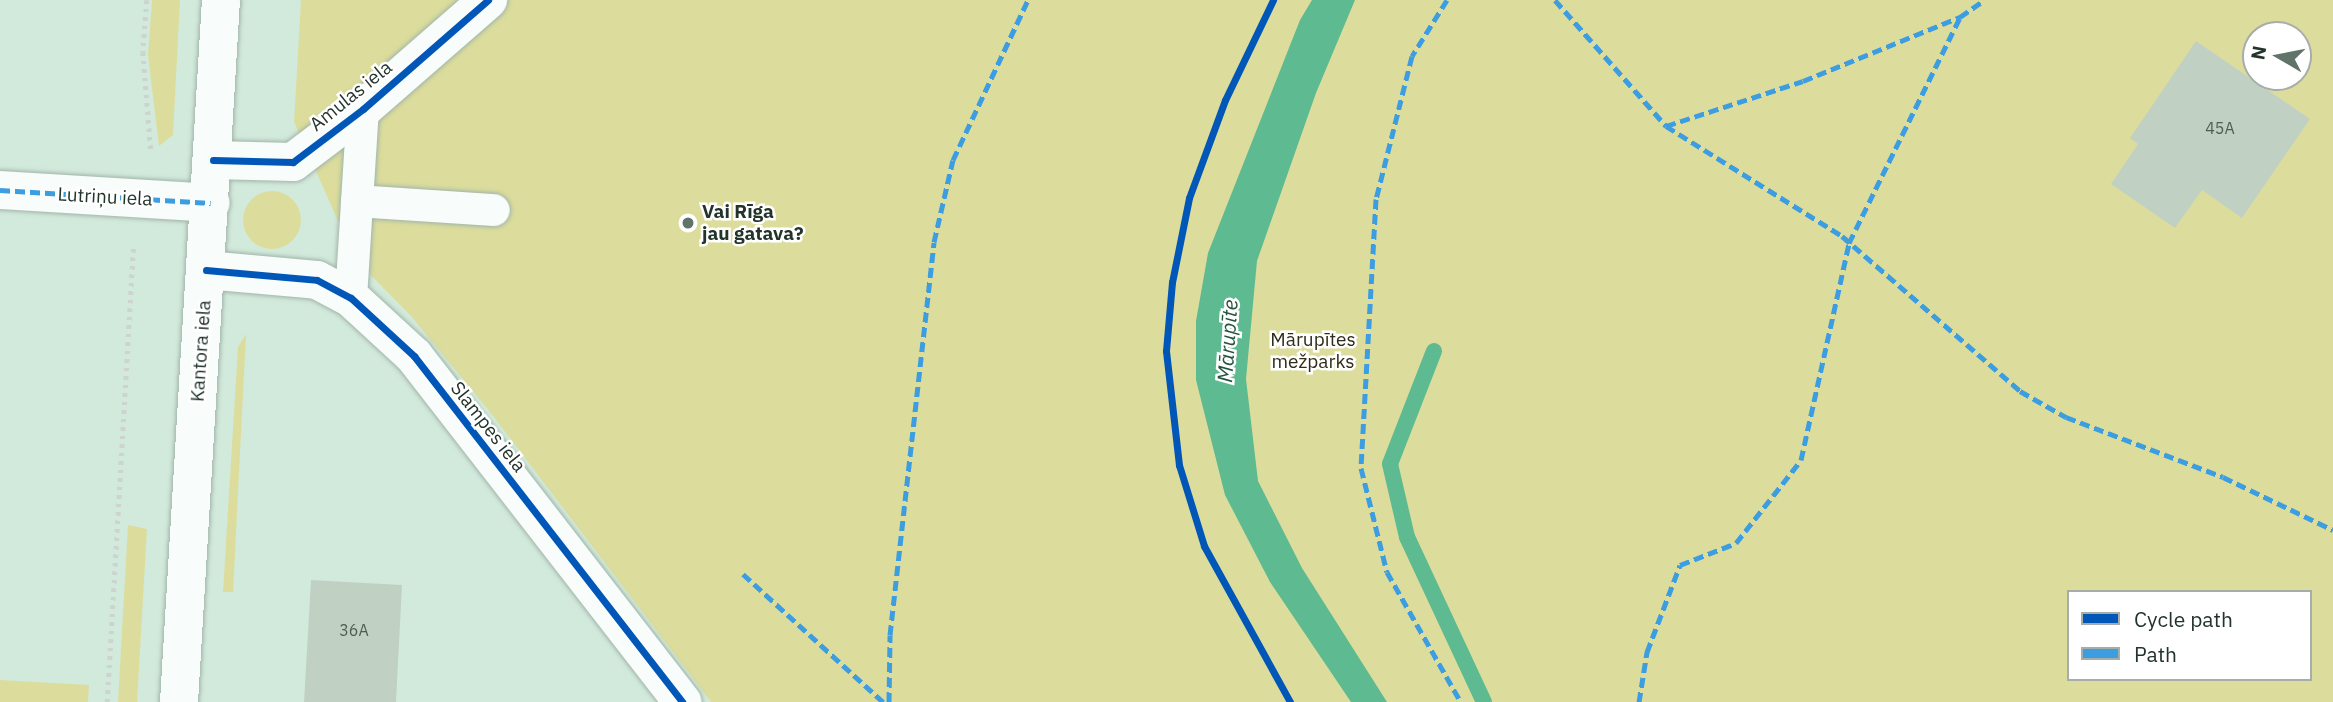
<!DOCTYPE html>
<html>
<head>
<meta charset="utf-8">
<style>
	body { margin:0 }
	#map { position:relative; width:2333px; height:702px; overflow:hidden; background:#d2eadc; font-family:"IBM Plex Sans",sans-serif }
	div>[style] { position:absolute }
	.green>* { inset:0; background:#dcdd9c }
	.round { border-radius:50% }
	.water>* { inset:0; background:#5eba91 }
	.stream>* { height:16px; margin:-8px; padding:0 8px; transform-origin:8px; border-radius:8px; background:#5eba91 }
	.building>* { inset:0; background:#c0d1c4 }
	.path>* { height:4.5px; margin-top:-2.25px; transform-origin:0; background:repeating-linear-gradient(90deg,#cdd4d0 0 3.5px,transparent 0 8.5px) }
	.roads { filter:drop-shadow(0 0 2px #a2b5aa) drop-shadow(0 0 2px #a2b5aa) }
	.lane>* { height:32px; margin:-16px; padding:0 16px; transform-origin:16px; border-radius:16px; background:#f8fcfa }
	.street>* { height:38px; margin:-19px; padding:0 19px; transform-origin:19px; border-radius:19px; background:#f8fcfa }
	.secondary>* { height:38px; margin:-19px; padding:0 19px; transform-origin:19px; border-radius:19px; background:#f8fcfa }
	.quiet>* { height:5px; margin-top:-2.5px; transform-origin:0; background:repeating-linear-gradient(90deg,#3c9de1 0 10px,transparent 0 15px) }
	.cycleway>* { height:7px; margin:-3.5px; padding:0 3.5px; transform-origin:3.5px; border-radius:3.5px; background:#0057b8 }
	.dots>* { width:19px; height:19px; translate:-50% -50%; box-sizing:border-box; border:4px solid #fff; border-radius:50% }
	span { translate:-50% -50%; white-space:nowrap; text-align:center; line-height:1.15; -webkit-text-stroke:5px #fff; paint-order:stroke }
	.number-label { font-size:16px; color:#4d5e54 }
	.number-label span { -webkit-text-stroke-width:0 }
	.street-label { font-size:19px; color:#23342b }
	.poi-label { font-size:19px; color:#23342b; font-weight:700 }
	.left { translate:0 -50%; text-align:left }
	.park-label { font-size:19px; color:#302c19 }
	.water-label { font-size:21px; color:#25543d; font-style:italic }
	.legend { position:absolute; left:2067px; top:590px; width:245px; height:91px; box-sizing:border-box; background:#fff; border:2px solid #a7aeaa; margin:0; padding:9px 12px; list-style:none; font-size:21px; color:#23342b }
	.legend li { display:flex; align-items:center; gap:14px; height:35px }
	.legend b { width:35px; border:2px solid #a7aeaa }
	.north { position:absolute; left:2242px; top:21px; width:70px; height:70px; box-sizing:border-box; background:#fff; border:2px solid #a7aeaa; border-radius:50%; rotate:280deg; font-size:19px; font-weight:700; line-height:28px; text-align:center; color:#23342b }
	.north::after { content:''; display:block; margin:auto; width:24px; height:32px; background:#607469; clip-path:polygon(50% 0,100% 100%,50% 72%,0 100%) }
</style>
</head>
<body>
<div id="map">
	<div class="green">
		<div style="clip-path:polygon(152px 0,180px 0,173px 135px,159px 146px,148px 55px)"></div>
		<div style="clip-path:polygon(evenodd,301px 0,2333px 0,2333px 702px,711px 702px,490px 412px,411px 316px,355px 259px,294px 122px,301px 0,2256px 35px,2298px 35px,2298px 77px,2256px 77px,2256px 35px,301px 0,2069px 592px,2310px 592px,2310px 679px,2069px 679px,2069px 592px)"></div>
		<div class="round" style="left:243px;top:191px;width:58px;height:58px"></div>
		<div style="clip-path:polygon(246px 334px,233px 592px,223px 592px,238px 347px)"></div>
		<div style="clip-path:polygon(128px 525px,147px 529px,137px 702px,118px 702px)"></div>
		<div style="clip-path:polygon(0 680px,89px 685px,88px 702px,0 702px)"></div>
	</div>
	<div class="water">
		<div style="clip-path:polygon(1312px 0,1355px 0,1316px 93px,1257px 261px,1246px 379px,1258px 481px,1302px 568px,1387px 702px,1351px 702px,1270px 582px,1225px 495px,1196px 380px,1196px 321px,1208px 253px,1300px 20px)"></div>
	</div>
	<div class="stream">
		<div style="left:1434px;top:351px;width:121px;rotate:111.3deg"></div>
		<div style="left:1390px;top:464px;width:75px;rotate:76.9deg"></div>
		<div style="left:1407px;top:537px;width:182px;rotate:65deg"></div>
	</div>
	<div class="building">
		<div style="clip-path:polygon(2196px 41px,2310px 119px,2242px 218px,2202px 190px,2175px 228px,2111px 184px,2138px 144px,2130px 138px)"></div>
		<div style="clip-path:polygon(311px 580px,402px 585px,396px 702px,304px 702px)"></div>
	</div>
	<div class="path">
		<div style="left:147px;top:0;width:52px;rotate:94.4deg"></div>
		<div style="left:143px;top:52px;width:100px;rotate:85.4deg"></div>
		<div style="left:107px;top:702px;width:458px;rotate:-86.7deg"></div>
	</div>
	<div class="roads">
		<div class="lane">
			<div style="left:357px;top:201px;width:137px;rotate:3.8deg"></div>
			<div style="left:351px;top:298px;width:189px;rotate:-86.4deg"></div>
		</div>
		<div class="street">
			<div style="left:213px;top:160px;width:80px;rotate:1.4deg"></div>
			<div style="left:293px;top:162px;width:88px;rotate:-37.1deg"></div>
			<div style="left:363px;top:109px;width:166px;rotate:-41.1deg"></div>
			<div style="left:0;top:190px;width:211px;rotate:3.5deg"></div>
			<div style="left:206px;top:270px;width:111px;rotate:5.1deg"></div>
			<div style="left:317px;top:280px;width:38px;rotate:28deg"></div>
			<div style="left:351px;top:298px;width:86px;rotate:42.6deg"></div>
			<div style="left:414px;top:356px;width:438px;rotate:52.2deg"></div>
		</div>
		<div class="secondary">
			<div style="left:179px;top:702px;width:703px;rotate:-86.58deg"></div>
		</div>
	</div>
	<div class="quiet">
		<div style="left:1447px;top:0;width:66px;rotate:122deg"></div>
		<div style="left:1412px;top:56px;width:147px;rotate:104.1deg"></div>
		<div style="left:1376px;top:199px;width:269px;rotate:93.2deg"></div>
		<div style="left:1361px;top:468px;width:107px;rotate:76deg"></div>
		<div style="left:1387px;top:572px;width:150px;rotate:60.4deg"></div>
		<div style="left:1555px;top:0;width:168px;rotate:48.6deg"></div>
		<div style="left:1666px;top:126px;width:208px;rotate:32deg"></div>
		<div style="left:1842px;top:236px;width:236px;rotate:41deg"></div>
		<div style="left:2020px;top:391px;width:53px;rotate:29.5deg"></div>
		<div style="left:2066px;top:417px;width:168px;rotate:20.9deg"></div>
		<div style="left:2223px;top:477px;width:122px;rotate:25.7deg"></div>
		<div style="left:1666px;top:126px;width:144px;rotate:-18.2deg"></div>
		<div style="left:1803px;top:81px;width:170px;rotate:-22.2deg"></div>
		<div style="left:1960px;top:17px;width:29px;rotate:-35deg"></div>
		<div style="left:0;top:190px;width:211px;rotate:3.5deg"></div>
		<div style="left:743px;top:574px;width:190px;rotate:42.4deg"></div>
		<div style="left:889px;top:702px;width:67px;rotate:-89.1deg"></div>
		<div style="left:890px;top:635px;width:395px;rotate:-83.6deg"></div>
		<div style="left:934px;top:242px;width:84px;rotate:-77deg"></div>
		<div style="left:953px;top:160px;width:177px;rotate:-64.9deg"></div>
		<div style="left:1639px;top:702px;width:51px;rotate:-80.9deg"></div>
		<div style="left:1647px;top:652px;width:93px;rotate:-69.2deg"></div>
		<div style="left:1680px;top:565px;width:60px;rotate:-21.4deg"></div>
		<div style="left:1736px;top:543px;width:105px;rotate:-51.9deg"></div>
		<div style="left:1801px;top:460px;width:222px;rotate:-77.5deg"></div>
		<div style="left:1849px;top:243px;width:252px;rotate:-63.8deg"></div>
	</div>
	<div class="cycleway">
		<div style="left:1273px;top:0;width:111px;rotate:115.6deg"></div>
		<div style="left:1225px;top:100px;width:104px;rotate:110.2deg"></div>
		<div style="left:1189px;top:198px;width:86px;rotate:101.4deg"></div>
		<div style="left:1172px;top:282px;width:69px;rotate:95deg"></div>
		<div style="left:1166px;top:351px;width:115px;rotate:83.5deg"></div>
		<div style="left:1179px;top:465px;width:85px;rotate:72.8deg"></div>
		<div style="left:1204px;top:546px;width:178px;rotate:61.1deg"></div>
		<div style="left:213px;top:160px;width:80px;rotate:1.4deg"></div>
		<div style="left:293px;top:162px;width:88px;rotate:-37.1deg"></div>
		<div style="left:363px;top:109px;width:166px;rotate:-41.1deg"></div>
		<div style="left:206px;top:270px;width:111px;rotate:5.1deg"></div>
		<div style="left:317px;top:280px;width:38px;rotate:28deg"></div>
		<div style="left:351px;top:298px;width:86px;rotate:42.6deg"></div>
		<div style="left:414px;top:356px;width:438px;rotate:52.2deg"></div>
	</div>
	<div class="dots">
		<div style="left:688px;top:223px;background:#607469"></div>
	</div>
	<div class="number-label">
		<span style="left:2220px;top:128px">45A</span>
		<span style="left:354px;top:630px">36A</span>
	</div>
	<div class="street-label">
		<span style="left:351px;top:96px;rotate:-39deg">Amulas iela</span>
		<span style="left:105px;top:197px;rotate:3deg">Lutriņu iela</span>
		<span style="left:201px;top:351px;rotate:-86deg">Kantora iela</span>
		<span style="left:488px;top:427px;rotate:52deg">Slampes iela</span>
	</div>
	<div class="poi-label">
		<span class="left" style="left:702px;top:223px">Vai Rīga<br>jau gatava?</span>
	</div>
	<div class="park-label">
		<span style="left:1313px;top:351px">Mārupītes<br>mežparks</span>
	</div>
	<div class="water-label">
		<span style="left:1227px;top:341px;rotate:-86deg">Mārupīte</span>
	</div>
	<ul class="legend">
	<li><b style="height:9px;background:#0057b8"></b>Cycle path</li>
	<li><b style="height:9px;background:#3c9de1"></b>Path</li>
	</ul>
	<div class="north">N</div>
</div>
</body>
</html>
